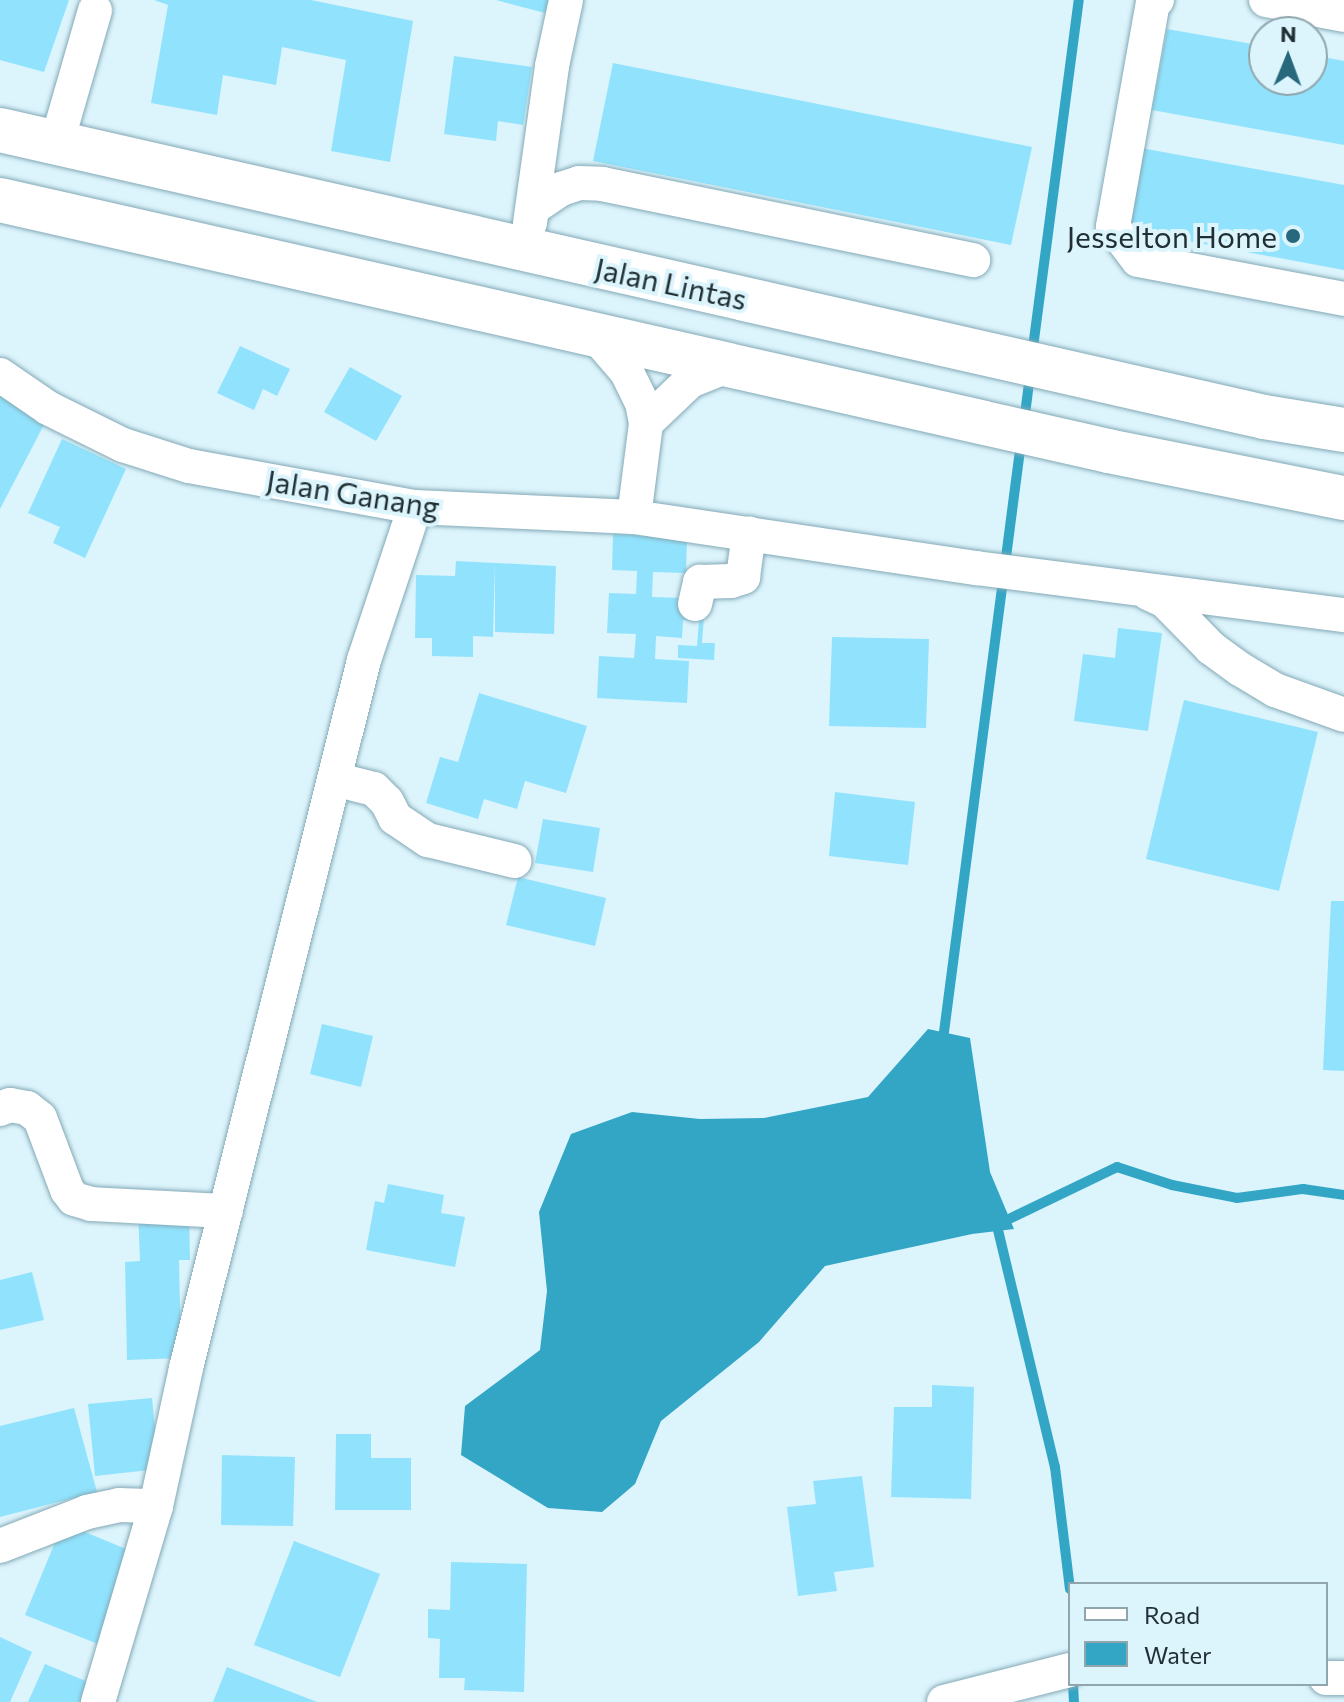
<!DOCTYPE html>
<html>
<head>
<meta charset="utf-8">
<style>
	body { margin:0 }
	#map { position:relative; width:1344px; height:1702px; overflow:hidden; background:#dcf4fc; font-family:Commissioner,sans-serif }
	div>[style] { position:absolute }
	.water>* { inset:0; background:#33a6c6 }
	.stream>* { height:10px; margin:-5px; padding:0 5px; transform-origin:5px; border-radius:5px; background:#33a6c6 }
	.building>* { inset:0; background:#91e3fd }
	.roads { filter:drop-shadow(0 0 2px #83a9b6) drop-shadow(0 0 2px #83a9b6) }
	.minor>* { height:34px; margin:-17px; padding:0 17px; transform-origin:17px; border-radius:17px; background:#fff }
	.highway>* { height:44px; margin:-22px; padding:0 22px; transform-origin:22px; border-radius:22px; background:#fff }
	.dots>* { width:22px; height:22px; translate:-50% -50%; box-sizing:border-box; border:4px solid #dcf4fc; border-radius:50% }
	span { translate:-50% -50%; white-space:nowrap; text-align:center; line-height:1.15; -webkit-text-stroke:8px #dcf4fc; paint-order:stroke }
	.poi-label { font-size:30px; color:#1f2f34 }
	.right { translate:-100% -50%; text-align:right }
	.street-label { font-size:30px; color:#1f2f34 }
	.legend { position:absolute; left:1068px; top:1582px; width:260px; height:104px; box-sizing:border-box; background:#dcf4fc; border:2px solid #90a5ac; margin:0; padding:10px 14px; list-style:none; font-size:24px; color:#1f2f34 }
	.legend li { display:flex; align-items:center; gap:16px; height:40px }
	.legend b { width:40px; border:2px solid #90a5ac }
	.north { position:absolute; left:1248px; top:16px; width:80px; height:80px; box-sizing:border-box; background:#dcf4fc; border:2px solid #90a5ac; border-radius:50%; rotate:1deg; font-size:22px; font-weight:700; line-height:32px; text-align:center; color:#1f2f34 }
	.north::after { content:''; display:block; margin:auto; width:28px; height:36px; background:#27687c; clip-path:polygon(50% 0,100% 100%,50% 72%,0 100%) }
</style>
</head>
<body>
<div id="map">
	<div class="water">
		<div style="clip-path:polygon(928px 1029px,970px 1038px,990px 1172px,1014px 1229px,972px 1234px,825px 1266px,759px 1342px,661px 1421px,635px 1484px,602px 1512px,548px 1508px,461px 1455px,465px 1406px,540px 1350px,547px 1291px,539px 1212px,571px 1134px,632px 1112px,700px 1119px,764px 1118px,868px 1097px)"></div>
	</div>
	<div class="stream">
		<div style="left:1032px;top:355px;width:358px;rotate:-82.5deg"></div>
		<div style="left:1024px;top:422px;width:47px;rotate:-82.7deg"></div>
		<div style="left:944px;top:1032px;width:595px;rotate:-82.56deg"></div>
		<div style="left:1009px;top:1219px;width:120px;rotate:-25.7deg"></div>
		<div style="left:1117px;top:1167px;width:58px;rotate:18.1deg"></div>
		<div style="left:1172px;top:1185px;width:66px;rotate:11.3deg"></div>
		<div style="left:1237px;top:1198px;width:67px;rotate:-7.8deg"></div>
		<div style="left:1303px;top:1189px;width:41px;rotate:8.3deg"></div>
		<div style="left:998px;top:1230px;width:244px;rotate:76.5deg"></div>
		<div style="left:1055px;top:1467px;width:123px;rotate:83deg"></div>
		<div style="left:1073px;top:1684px;width:18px;rotate:87deg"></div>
	</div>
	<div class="building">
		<div style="clip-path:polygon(0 0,69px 0,44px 72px,0 60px)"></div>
		<div style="clip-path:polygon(154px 0,311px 0,413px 21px,390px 162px,331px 151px,346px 60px,282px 47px,276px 85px,223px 75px,217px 115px,151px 103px,168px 5px)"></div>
		<div style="clip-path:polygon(496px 0,549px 0,545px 13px)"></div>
		<div style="clip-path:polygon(1167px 29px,1264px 46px,1264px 80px,1312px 80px,1312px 55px,1344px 61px,1344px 145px,1152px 110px)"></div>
		<div style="clip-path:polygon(454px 56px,532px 67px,523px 125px,498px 121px,496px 141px,444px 134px)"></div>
		<div style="clip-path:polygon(613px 63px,1032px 147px,1011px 245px,593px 161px)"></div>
		<div style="clip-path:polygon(1141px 148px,1344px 185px,1344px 270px,1127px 230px)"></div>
		<div style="clip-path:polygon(240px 346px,290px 369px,277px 396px,263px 389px,254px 410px,217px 393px)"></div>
		<div style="clip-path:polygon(350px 367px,402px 396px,376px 441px,324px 412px)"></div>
		<div style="clip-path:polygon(0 391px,48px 417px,0 509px)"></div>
		<div style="clip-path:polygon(62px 439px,126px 469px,85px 558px,53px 543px,60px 527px,28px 513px)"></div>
		<div style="clip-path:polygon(613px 534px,687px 538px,686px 573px,653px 572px,652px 597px,683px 598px,704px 615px,702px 643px,715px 643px,714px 660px,678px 658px,678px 645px,697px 646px,699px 621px,683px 620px,682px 638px,656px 636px,655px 659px,689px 661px,687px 703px,597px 698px,599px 656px,634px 658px,636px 634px,607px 633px,609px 593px,636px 594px,637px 571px,612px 570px)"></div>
		<div style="clip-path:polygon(456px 561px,556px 566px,554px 634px,495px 632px,495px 565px,493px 637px,473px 636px,473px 657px,432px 656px,432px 638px,415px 638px,416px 575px,455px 576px)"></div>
		<div style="clip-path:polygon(1118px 628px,1162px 633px,1148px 731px,1074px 721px,1083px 654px,1115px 658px)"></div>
		<div style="clip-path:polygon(832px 637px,929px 639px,926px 728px,829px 726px)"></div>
		<div style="clip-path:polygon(479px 693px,587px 726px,566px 793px,525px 781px,517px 809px,484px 799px,478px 819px,426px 803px,440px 757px,458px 762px)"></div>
		<div style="clip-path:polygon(1184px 700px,1318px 732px,1279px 891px,1146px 859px)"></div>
		<div style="clip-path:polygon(835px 792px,915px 802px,908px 865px,829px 856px)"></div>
		<div style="clip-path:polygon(543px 819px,600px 828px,593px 872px,535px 863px)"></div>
		<div style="clip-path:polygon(518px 877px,606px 898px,595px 946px,506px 925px)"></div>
		<div style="clip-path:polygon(1331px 901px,1344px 901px,1344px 1071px,1323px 1070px)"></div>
		<div style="clip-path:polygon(322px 1024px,373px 1036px,361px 1087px,310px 1074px)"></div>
		<div style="clip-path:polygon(388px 1184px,444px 1195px,441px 1213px,465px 1217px,455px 1267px,366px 1250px,375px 1201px,384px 1203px)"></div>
		<div style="clip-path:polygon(189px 1209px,190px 1260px,179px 1260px,181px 1358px,127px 1360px,125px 1262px,140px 1261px,138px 1211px)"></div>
		<div style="clip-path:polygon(32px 1272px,44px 1320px,0 1330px,0 1280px)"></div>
		<div style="clip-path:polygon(932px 1385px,974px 1387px,971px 1499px,891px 1497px,894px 1407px,932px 1407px)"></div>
		<div style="clip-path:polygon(152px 1398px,159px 1469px,95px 1476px,88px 1404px)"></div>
		<div style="clip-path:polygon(74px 1408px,97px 1492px,0 1517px,0 1426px)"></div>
		<div style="clip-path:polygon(336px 1434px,371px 1434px,371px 1458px,411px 1458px,411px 1510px,335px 1510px)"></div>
		<div style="clip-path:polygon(222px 1455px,295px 1457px,293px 1526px,221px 1525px)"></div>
		<div style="clip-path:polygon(862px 1476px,874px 1567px,834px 1572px,837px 1591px,798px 1596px,787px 1507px,816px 1504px,813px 1481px)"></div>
		<div style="clip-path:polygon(63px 1523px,136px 1553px,98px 1644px,25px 1615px)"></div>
		<div style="clip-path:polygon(294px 1541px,380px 1574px,340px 1677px,254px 1645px)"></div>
		<div style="clip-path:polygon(451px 1562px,527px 1564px,524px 1692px,464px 1690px,465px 1678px,439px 1678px,440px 1639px,428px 1638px,428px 1609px,450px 1610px)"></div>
		<div style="clip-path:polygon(0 1637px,32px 1652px,10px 1702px,0 1702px)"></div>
		<div style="clip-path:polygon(45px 1664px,95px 1685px,88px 1702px,28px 1702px)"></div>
		<div style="clip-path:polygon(227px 1667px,317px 1702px,213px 1702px)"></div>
	</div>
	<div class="roads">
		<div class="minor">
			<div style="left:1157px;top:0;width:4px;rotate:153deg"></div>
			<div style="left:1153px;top:2px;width:229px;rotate:100.1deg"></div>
			<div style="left:1113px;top:227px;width:41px;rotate:52.9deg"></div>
			<div style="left:1138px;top:260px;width:210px;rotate:10.7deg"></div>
			<div style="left:1266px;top:0;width:79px;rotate:10.9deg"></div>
			<div style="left:57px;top:142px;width:137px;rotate:-73.9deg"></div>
			<div style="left:533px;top:208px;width:34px;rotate:-34deg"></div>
			<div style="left:561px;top:189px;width:19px;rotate:-18deg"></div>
			<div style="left:579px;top:183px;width:23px;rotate:2deg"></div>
			<div style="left:602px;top:184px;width:379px;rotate:11.6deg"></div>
			<div style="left:530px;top:223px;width:159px;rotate:-82deg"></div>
			<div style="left:552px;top:66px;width:67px;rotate:-78deg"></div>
			<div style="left:0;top:375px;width:58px;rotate:34.5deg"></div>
			<div style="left:48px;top:408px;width:84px;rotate:26.3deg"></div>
			<div style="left:123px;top:445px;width:69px;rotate:17.7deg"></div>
			<div style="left:189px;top:466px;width:230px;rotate:10.3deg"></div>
			<div style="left:415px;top:507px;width:219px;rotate:2.6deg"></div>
			<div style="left:634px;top:517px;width:95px;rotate:-82.7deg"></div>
			<div style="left:646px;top:423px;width:20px;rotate:-101deg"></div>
			<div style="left:642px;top:403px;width:34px;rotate:-116deg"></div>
			<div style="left:627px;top:372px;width:49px;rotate:-130.9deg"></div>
			<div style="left:646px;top:423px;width:61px;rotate:-43.7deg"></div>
			<div style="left:690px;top:381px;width:45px;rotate:-22deg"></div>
			<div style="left:634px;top:517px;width:346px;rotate:8.5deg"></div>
			<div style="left:976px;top:568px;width:371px;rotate:7.3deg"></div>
			<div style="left:1148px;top:593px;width:19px;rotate:25deg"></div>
			<div style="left:1165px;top:601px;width:66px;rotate:45.6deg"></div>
			<div style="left:1211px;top:648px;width:36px;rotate:36deg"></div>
			<div style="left:1240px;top:669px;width:41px;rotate:31deg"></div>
			<div style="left:1275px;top:690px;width:73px;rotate:19.9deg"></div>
			<div style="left:695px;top:604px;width:23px;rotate:-77deg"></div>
			<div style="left:700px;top:582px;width:31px;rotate:-2deg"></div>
			<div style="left:731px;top:581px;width:13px;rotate:-18deg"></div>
			<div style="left:743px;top:577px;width:44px;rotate:-82.2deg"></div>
			<div style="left:334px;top:779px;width:41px;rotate:14deg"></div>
			<div style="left:374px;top:789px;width:18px;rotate:45deg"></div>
			<div style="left:387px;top:802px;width:18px;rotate:63deg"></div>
			<div style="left:395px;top:818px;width:40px;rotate:34deg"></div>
			<div style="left:428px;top:840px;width:89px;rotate:13.7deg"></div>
			<div style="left:0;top:1109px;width:11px;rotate:-22deg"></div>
			<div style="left:10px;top:1105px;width:17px;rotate:10deg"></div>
			<div style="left:27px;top:1108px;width:16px;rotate:38deg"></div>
			<div style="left:40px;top:1118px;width:77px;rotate:69.4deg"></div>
			<div style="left:67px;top:1190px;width:11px;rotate:52deg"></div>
			<div style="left:74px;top:1199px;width:18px;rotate:16deg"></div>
			<div style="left:91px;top:1204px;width:135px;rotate:3deg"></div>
			<div style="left:0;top:1546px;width:93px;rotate:-21.3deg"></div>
			<div style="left:87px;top:1512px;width:33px;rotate:-12deg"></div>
			<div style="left:119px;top:1505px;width:37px;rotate:2deg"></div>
			<div style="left:1326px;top:1678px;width:18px"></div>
			<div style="left:98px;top:1702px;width:204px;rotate:-73.5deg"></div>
			<div style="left:156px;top:1506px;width:141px;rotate:-77.7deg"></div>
			<div style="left:186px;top:1368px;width:730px;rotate:-75.89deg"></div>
			<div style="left:364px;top:660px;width:161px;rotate:-71.6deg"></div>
			<div style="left:944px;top:1702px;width:130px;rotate:-14.3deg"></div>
		</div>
		<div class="highway">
			<div style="left:0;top:130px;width:1296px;rotate:12.79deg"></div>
			<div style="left:1264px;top:417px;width:81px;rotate:9.2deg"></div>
			<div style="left:0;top:200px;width:1136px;rotate:12.76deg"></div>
			<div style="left:1108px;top:451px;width:241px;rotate:11.3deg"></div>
		</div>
	</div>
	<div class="dots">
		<div style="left:1293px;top:236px;background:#27687c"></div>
	</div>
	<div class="poi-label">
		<span class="right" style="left:1277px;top:236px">Jesselton Home</span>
	</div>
	<div class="street-label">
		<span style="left:671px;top:283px;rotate:12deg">Jalan Lintas</span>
		<span style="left:353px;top:493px;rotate:9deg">Jalan Ganang</span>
	</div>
	<ul class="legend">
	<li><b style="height:10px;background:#fff"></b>Road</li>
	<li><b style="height:22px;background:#33a6c6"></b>Water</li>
	</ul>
	<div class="north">N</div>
</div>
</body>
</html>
